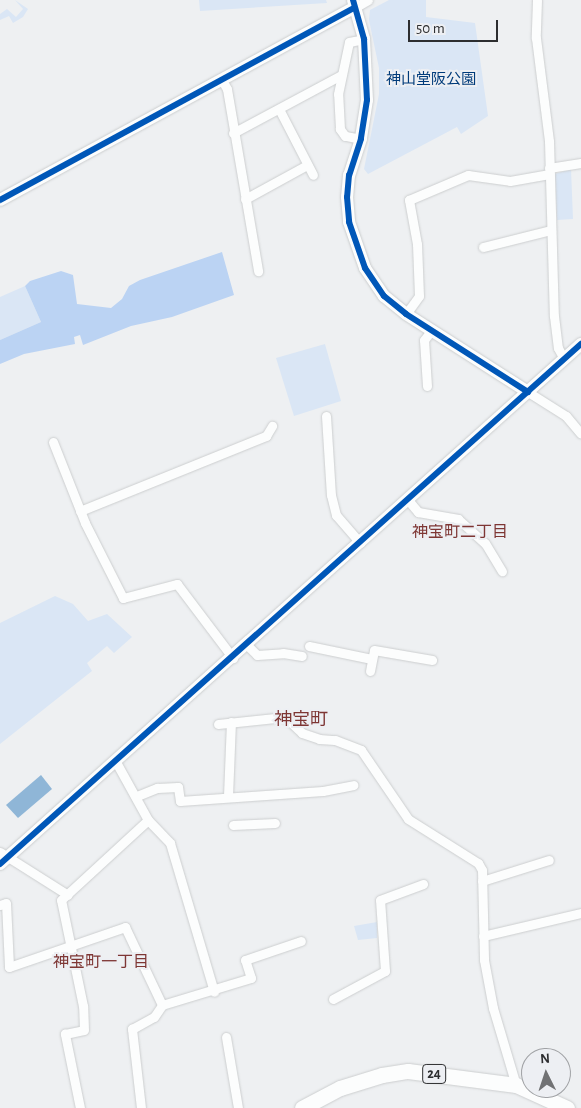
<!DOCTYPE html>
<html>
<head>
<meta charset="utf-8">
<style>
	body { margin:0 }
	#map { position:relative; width:581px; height:1108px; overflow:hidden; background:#eef0f2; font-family:"Alegreya Sans","Noto Sans JP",sans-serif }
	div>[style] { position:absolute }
	.green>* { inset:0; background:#dae6f5 }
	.forest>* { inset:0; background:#bbd3f3 }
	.water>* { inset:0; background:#8fb6d7 }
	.roads { filter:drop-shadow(0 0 1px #cccecf) drop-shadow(0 0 1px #cccecf) }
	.street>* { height:9px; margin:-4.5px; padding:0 4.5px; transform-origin:4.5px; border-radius:4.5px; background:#fcfdfd }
	.secondary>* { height:12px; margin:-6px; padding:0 6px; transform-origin:6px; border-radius:6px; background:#fcfdfd }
	.primary>* { height:15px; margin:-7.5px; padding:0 7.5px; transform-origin:7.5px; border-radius:7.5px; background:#fcfdfd }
	.cycleway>* { height:6px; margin:-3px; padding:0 3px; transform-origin:3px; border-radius:3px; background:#0057b8 }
	span { translate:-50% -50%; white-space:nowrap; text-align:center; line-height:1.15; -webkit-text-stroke:4px #edeff3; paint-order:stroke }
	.shield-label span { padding:1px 4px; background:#edeff3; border:1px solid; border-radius:4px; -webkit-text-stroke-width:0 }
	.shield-label { font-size:14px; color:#2d2e30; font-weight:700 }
	.park-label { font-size:15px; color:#003b7a }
	.neighbourhood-label { font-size:16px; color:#7e3634 }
	.quarter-label { font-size:18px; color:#7e3634 }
	.north { position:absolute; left:521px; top:1048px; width:50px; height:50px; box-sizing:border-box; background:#edeff3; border:1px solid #a0a2a5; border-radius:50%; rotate:356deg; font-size:14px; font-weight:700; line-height:20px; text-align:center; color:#2d2e30 }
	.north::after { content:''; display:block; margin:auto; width:18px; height:22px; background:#717274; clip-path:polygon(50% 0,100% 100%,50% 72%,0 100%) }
	.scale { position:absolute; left:408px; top:20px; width:90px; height:22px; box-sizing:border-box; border:2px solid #2d2e30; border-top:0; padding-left:6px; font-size:15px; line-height:18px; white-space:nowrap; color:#2d2e30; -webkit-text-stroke:4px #edeff3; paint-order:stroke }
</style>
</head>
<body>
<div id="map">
	<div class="green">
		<div style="clip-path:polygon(15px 0,28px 9px,23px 17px,13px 23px,9px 16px,0 20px,0 14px,7px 9px,16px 17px,23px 9px)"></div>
		<div style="clip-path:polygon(199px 0,326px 0,327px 3px,200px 11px)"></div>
		<div style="clip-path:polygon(389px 0,426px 0,426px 17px,475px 23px,488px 116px,461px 134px,457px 127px,368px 174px,364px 169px,379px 94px,379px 68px,369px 20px,370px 10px)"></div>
		<div style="clip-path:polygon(571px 169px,573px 219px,557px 220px,555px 174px)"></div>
		<div style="clip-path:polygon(25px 286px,41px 322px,0 340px,0 297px)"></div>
		<div style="clip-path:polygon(325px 344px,341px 401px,294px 416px,276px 358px)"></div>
		<div style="clip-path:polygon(55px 596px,73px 604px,88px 621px,107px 614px,132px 637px,114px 653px,107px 646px,87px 663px,92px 671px,0 744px,0 623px)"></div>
		<div style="clip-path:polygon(377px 922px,377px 938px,358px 940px,354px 926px)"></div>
	</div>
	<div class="forest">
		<div style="clip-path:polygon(222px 252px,234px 295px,172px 317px,131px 326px,83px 345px,80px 335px,74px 337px,75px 344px,24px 354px,0 364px,0 340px,41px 322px,25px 286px,30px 281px,61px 271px,73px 275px,77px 304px,111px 308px,122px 299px,129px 286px,140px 280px)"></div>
	</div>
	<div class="water">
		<div style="clip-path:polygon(41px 775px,52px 789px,18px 818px,6px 805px)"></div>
	</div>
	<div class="roads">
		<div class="street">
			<div style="left:537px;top:0;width:38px;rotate:92deg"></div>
			<div style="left:536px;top:38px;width:104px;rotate:82.8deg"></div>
			<div style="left:549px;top:141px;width:175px;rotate:88.4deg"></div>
			<div style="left:554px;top:316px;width:32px;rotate:83deg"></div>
			<div style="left:558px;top:348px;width:13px;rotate:61deg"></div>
			<div style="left:354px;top:8px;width:16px;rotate:-30deg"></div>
			<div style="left:222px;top:80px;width:10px;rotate:61deg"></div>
			<div style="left:227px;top:89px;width:185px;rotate:80.3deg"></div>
			<div style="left:279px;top:109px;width:74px;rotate:62.7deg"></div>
			<div style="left:233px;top:133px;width:123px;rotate:-28.2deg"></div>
			<div style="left:361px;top:139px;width:16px;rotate:-169deg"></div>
			<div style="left:345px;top:136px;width:9px;rotate:-126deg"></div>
			<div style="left:340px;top:129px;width:35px;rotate:-93deg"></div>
			<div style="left:338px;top:94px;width:53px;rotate:-78.1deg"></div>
			<div style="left:349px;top:42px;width:15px;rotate:-11deg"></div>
			<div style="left:549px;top:168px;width:32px;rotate:-9deg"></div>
			<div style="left:245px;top:199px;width:71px;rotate:-28.7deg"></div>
			<div style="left:483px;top:247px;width:70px;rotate:-14deg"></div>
			<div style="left:406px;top:314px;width:22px;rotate:-54deg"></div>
			<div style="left:419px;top:296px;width:52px;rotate:-92.2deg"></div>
			<div style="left:417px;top:244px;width:45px;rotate:-100.3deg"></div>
			<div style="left:409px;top:200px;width:64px;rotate:-23deg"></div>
			<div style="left:468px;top:175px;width:42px;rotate:8.1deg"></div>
			<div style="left:510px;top:181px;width:40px;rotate:-10deg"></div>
			<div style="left:427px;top:386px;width:46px;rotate:-93.7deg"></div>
			<div style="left:424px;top:340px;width:11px;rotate:-52deg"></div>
			<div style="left:528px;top:392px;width:45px;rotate:32.3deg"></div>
			<div style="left:566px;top:416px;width:23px;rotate:50deg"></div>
			<div style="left:326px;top:416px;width:79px;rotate:86.4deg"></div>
			<div style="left:331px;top:495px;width:21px;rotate:76deg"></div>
			<div style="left:336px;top:515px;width:37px;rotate:49deg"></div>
			<div style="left:53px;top:442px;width:87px;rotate:68.4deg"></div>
			<div style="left:85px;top:523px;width:84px;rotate:63.1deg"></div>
			<div style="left:123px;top:598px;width:56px;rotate:-14.5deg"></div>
			<div style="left:177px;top:584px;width:93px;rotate:52.9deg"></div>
			<div style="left:408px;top:500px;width:16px;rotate:50deg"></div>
			<div style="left:418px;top:512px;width:41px;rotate:9.9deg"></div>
			<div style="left:458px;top:519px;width:36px;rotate:42deg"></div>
			<div style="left:485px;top:543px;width:33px;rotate:59deg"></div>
			<div style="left:80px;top:511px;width:201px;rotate:-22deg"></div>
			<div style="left:266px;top:436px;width:12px;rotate:-59deg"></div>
			<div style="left:247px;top:645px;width:14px;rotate:45deg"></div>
			<div style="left:257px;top:655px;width:26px;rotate:-4deg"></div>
			<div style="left:283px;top:653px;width:19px;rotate:9deg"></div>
			<div style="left:309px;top:646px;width:64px;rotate:11.7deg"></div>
			<div style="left:370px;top:671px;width:21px;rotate:-79deg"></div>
			<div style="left:374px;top:650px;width:59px;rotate:9.8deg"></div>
			<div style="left:218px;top:724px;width:67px;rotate:-6deg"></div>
			<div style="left:285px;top:717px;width:23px;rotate:43deg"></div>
			<div style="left:302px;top:733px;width:18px;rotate:19deg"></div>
			<div style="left:319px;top:739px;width:16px;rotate:4deg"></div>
			<div style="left:335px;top:740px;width:28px;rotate:21deg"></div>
			<div style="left:361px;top:750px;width:83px;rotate:55.7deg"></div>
			<div style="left:408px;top:819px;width:83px;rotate:32.2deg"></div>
			<div style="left:478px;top:863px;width:8px;rotate:60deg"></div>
			<div style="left:482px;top:870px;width:90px;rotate:88.7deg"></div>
			<div style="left:484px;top:960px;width:49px;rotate:79.4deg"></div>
			<div style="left:493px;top:1008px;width:80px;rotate:73.4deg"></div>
			<div style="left:137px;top:796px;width:22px;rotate:-22deg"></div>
			<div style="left:157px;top:788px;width:21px;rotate:-3deg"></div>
			<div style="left:178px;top:787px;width:14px;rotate:82deg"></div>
			<div style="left:180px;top:801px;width:143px;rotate:-4deg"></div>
			<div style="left:323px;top:791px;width:31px;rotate:-11deg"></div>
			<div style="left:228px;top:796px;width:74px;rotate:-87.7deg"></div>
			<div style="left:148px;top:820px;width:32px;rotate:46deg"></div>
			<div style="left:170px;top:843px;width:155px;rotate:73.5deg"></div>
			<div style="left:233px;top:825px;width:42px;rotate:-2.7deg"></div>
			<div style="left:0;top:852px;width:80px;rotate:32.3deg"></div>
			<div style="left:482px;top:881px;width:70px;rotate:-17.4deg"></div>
			<div style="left:0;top:905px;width:6px;rotate:-18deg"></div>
			<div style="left:6px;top:903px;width:64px;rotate:87.3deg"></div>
			<div style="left:9px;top:967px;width:123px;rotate:-19deg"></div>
			<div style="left:125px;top:927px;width:86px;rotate:64.6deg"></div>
			<div style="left:162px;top:1005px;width:93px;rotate:-16.9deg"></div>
			<div style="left:251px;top:978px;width:19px;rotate:-108deg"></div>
			<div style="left:245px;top:960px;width:59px;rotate:-18.7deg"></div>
			<div style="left:483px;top:936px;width:101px;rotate:-13.2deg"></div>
			<div style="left:333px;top:999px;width:59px;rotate:-28.3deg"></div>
			<div style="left:385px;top:971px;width:71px;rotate:-94deg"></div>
			<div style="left:380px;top:900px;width:46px;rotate:-20.4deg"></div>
			<div style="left:226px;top:1037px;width:72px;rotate:80.4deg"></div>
			<div style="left:80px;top:1108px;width:76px;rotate:-101.5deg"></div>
			<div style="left:65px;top:1034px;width:19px;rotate:-12deg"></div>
			<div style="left:84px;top:1030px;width:24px;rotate:-92deg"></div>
			<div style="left:83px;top:1006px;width:108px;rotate:-101.7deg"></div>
			<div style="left:61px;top:900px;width:118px;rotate:-42.6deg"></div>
			<div style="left:148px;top:820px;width:66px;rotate:-118.9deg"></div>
			<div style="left:141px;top:1108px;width:80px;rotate:-96.5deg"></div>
			<div style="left:132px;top:1029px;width:25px;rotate:-29deg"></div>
			<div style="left:154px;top:1017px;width:14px;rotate:-56deg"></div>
		</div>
		<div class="secondary">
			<div style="left:353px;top:0;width:41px;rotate:74.2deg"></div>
			<div style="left:364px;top:39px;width:61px;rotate:87.2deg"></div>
			<div style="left:367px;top:100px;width:39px;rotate:99deg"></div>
			<div style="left:361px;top:139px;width:38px;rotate:108deg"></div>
			<div style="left:349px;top:175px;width:22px;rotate:95deg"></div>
			<div style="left:347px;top:197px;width:25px;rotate:85deg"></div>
			<div style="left:349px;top:222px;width:49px;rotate:70.8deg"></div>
			<div style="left:365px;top:268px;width:34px;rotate:56deg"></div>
			<div style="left:384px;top:296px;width:28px;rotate:39deg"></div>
			<div style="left:406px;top:314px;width:145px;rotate:32.6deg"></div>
			<div style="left:0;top:200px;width:403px;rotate:-28.5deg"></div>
			<div style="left:0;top:864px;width:780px;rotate:-41.83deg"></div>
		</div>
		<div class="primary">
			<div style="left:302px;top:1108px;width:43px;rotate:-27.8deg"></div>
			<div style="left:340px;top:1088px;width:44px;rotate:-17.2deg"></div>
			<div style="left:382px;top:1075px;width:26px;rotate:-9deg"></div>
			<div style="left:408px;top:1071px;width:109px;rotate:7.4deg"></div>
			<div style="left:516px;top:1085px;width:56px;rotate:24.3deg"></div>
		</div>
	</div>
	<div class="cycleway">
		<div style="left:353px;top:0;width:41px;rotate:74.2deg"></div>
		<div style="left:364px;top:39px;width:61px;rotate:87.2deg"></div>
		<div style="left:367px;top:100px;width:39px;rotate:99deg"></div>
		<div style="left:361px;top:139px;width:38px;rotate:108deg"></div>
		<div style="left:349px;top:175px;width:22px;rotate:95deg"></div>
		<div style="left:347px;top:197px;width:25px;rotate:85deg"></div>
		<div style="left:349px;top:222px;width:49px;rotate:70.8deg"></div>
		<div style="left:365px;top:268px;width:34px;rotate:56deg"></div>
		<div style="left:384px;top:296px;width:28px;rotate:39deg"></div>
		<div style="left:406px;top:314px;width:145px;rotate:32.6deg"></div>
		<div style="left:0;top:200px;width:403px;rotate:-28.5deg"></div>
		<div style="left:0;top:864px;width:780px;rotate:-41.83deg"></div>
	</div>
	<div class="shield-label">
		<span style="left:434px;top:1074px">24</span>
	</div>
	<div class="park-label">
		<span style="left:431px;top:80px">神山堂阪公園</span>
	</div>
	<div class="neighbourhood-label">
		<span style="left:460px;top:532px">神宝町二丁目</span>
		<span style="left:101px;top:962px">神宝町一丁目</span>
	</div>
	<div class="quarter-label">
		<span style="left:301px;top:720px">神宝町</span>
	</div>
	<div class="north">N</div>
	<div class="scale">50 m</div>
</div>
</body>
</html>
